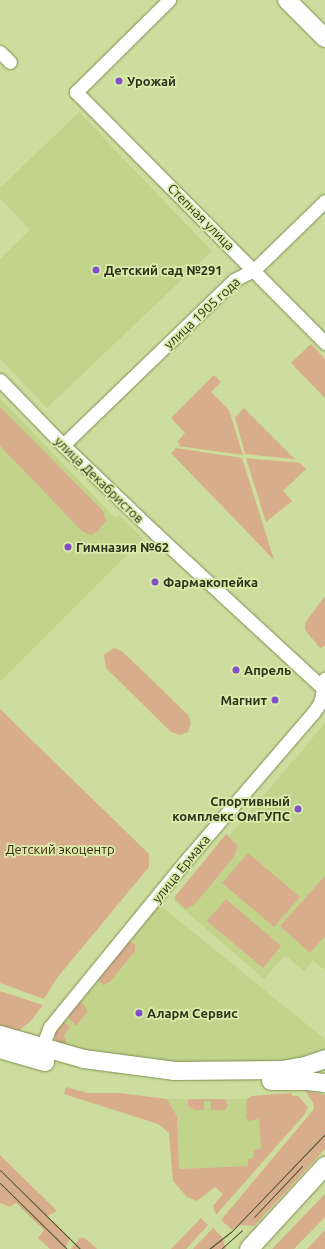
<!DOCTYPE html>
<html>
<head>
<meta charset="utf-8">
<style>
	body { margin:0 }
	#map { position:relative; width:325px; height:1249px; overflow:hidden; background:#cddd9d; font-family:Ubuntu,sans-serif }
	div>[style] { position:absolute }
	.built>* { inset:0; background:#c2d48c }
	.green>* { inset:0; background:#d7ad8c }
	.roads { filter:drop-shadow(0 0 1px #7f8d51) drop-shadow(0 0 1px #7f8d51) }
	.minor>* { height:13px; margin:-6.5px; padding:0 6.5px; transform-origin:6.5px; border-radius:6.5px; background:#fff }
	.secondary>* { height:18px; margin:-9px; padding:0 9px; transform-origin:9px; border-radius:9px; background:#fff }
	.tram>* { height:1px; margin:-0.5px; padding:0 0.5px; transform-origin:0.5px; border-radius:0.5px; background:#474f30 }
	.dots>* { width:11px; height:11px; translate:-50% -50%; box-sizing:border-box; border:2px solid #daeaaa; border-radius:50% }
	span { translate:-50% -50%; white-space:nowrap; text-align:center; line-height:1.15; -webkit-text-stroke:3.5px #daeaaa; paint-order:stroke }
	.poi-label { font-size:13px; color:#2d331a; font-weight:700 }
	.left { translate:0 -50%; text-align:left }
	.right { translate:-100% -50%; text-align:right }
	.street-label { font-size:13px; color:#2d331a }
	.park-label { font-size:13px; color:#3e250f }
</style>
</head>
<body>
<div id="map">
	<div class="built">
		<div style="clip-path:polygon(79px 112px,212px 251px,47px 408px,0 359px,0 259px,30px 230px,0 198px,0 188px)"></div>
		<div style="clip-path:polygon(0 398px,115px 518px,119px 515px,143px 539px,0 682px)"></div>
		<div style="clip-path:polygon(325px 723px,325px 971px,313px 960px,304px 971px,285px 955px,264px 979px,174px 901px)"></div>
		<div style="clip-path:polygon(156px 902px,325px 1039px,325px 1052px,298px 1063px,212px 1068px,61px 1047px,60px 1024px)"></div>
		<div style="clip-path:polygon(167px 1099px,254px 1099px,259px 1119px,261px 1149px,248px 1166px,179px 1169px,177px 1116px)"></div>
	</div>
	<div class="green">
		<div style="clip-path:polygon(311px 344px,325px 359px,325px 398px,291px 363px)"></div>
		<div style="clip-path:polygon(214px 375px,221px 382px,211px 392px,229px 410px,243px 455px,178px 446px,180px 444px,177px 442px,185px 433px,171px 418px)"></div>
		<div style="clip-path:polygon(0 407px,103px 511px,106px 521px,97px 532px,91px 535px,82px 531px,0 446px)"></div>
		<div style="clip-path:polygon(244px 408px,295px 459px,245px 454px,235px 417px)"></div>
		<div style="clip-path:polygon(176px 448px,242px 458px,274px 560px,171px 453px)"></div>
		<div style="clip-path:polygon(246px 458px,300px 463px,306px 469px,283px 491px,292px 501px,266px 522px)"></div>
		<div style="clip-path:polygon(325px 596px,325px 646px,320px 648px,305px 630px,305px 623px)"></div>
		<div style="clip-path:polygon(114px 648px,122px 651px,188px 715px,191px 723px,188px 732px,180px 735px,171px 732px,106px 668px,104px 655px)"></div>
		<div style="clip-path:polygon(0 709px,149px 854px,149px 867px,57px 978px,44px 999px,0 983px)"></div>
		<div style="clip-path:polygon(226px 834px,238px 846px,233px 858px,195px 904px,186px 909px,174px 898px)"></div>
		<div style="clip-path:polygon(248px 853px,300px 897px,274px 927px,222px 883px)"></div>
		<div style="clip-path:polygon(325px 876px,325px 936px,310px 953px,280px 926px)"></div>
		<div style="clip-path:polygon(226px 899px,281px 946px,263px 968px,207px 921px)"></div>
		<div style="clip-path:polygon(129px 941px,135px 944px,135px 951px,110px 982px,103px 985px,98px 980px,98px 975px,125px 943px)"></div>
		<div style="clip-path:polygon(0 991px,43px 1005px,30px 1022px,17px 1032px,0 1027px)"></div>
		<div style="clip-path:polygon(79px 1002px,85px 1005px,87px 1012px,76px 1026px,66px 1015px)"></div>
		<div style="clip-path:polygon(61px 1020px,70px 1027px,64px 1035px,67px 1046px,57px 1043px,54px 1035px)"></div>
		<div style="clip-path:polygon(66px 1087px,88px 1093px,120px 1093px,167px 1099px,177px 1116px,179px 1169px,248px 1166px,248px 1159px,253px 1158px,254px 1150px,261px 1149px,259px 1119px,249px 1121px,246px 1118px,247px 1099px,252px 1096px,291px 1093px,293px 1096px,298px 1096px,308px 1107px,304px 1115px,216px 1215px,213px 1206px,223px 1194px,215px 1187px,197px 1201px,187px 1197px,173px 1181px,169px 1133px,158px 1124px,64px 1094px)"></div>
		<div style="clip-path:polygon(305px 1090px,325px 1095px,325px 1149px,254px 1226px,240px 1225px,232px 1230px,221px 1220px,314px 1109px,313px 1103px)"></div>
		<div style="clip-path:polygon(188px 1099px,225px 1099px,228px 1106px,225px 1110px,211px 1110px,211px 1101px,204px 1101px,204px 1110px,195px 1110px,188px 1106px)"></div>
		<div style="clip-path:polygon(0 1155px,57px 1211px,47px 1216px,70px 1238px,65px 1249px,50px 1249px,38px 1238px,44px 1230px,16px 1203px,10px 1207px,0 1203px)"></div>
		<div style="clip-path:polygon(325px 1194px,325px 1217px,294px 1249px,272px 1249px)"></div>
		<div style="clip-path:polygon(201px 1218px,208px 1225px,186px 1249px,171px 1249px)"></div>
		<div style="clip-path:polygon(213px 1228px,222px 1237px,226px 1249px,193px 1249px)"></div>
		<div style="clip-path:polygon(325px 1230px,325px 1249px,307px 1249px)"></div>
		<div style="clip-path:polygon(80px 1238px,85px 1238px,97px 1249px,71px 1249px)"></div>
	</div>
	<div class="roads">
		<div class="minor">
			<div style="left:169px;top:0;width:131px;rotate:135.3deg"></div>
			<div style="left:76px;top:92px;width:354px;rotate:45.2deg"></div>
			<div style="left:0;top:52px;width:14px;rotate:45deg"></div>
			<div style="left:0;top:380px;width:91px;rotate:45.9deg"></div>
			<div style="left:63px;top:445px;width:129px;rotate:43.7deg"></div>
			<div style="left:156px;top:534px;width:230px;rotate:42.7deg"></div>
			<div style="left:63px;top:445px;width:238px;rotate:-44deg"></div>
			<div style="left:234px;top:280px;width:22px;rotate:-27deg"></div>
			<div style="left:254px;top:270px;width:99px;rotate:-44.2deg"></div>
			<div style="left:39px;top:1055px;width:30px;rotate:-69deg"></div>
			<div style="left:50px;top:1027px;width:19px;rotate:-51deg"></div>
			<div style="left:62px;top:1012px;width:200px;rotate:-50.7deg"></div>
			<div style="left:189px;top:857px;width:190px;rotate:-49.3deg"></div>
			<div style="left:313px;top:713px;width:12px;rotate:-55deg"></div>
			<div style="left:320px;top:703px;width:25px;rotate:-78deg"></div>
		</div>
		<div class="secondary">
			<div style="left:287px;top:0;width:54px;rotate:45deg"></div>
			<div style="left:0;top:1035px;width:87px;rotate:15.9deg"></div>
			<div style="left:84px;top:1059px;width:92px;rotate:7.5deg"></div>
			<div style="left:175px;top:1071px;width:107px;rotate:-0.5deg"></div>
			<div style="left:282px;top:1070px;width:23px;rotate:-10deg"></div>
			<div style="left:305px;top:1066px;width:21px;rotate:-19deg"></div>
			<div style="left:0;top:1049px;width:47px;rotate:16.1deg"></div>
			<div style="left:271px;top:1081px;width:37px"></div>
			<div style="left:308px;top:1081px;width:17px;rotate:7deg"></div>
			<div style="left:249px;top:1249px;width:113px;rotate:-47.5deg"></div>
		</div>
	</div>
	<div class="tram">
		<div style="left:0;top:1170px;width:112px;rotate:44.6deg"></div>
		<div style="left:0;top:1183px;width:94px;rotate:44.6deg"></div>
		<div style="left:254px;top:1217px;width:70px;rotate:-46.7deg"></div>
		<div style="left:209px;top:1249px;width:28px;rotate:-38deg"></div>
		<div style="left:231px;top:1232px;width:136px;rotate:-46.2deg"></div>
		<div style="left:221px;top:1249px;width:28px;rotate:-42deg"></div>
	</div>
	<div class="dots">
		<div style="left:119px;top:81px;background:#814fc7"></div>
		<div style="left:96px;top:270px;background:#814fc7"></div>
		<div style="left:68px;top:547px;background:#814fc7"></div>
		<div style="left:155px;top:582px;background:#814fc7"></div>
		<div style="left:236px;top:670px;background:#814fc7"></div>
		<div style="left:275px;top:700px;background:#814fc7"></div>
		<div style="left:298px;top:809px;background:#814fc7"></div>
		<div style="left:139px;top:1013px;background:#814fc7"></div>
	</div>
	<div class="poi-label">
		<span class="left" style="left:127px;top:81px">Урожай</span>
		<span class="left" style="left:104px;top:270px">Детский сад №291</span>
		<span class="left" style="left:76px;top:547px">Гимназия №62</span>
		<span class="left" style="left:163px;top:582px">Фармакопейка</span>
		<span class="left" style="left:244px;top:670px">Апрель</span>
		<span class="right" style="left:267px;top:700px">Магнит</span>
		<span class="right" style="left:290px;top:809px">Спортивный<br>комплекс ОмГУПС</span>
		<span class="left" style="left:147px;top:1013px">Аларм Сервис</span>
	</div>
	<div class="street-label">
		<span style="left:201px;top:217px;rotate:45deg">Степная улица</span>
		<span style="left:202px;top:313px;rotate:-43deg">улица 1905 года</span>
		<span style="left:99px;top:480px;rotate:44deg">улица Декабристов</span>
		<span style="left:181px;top:869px;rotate:-51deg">улица Ермака</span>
	</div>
	<div class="park-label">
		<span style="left:60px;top:849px">Детский экоцентр</span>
	</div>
</div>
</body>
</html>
